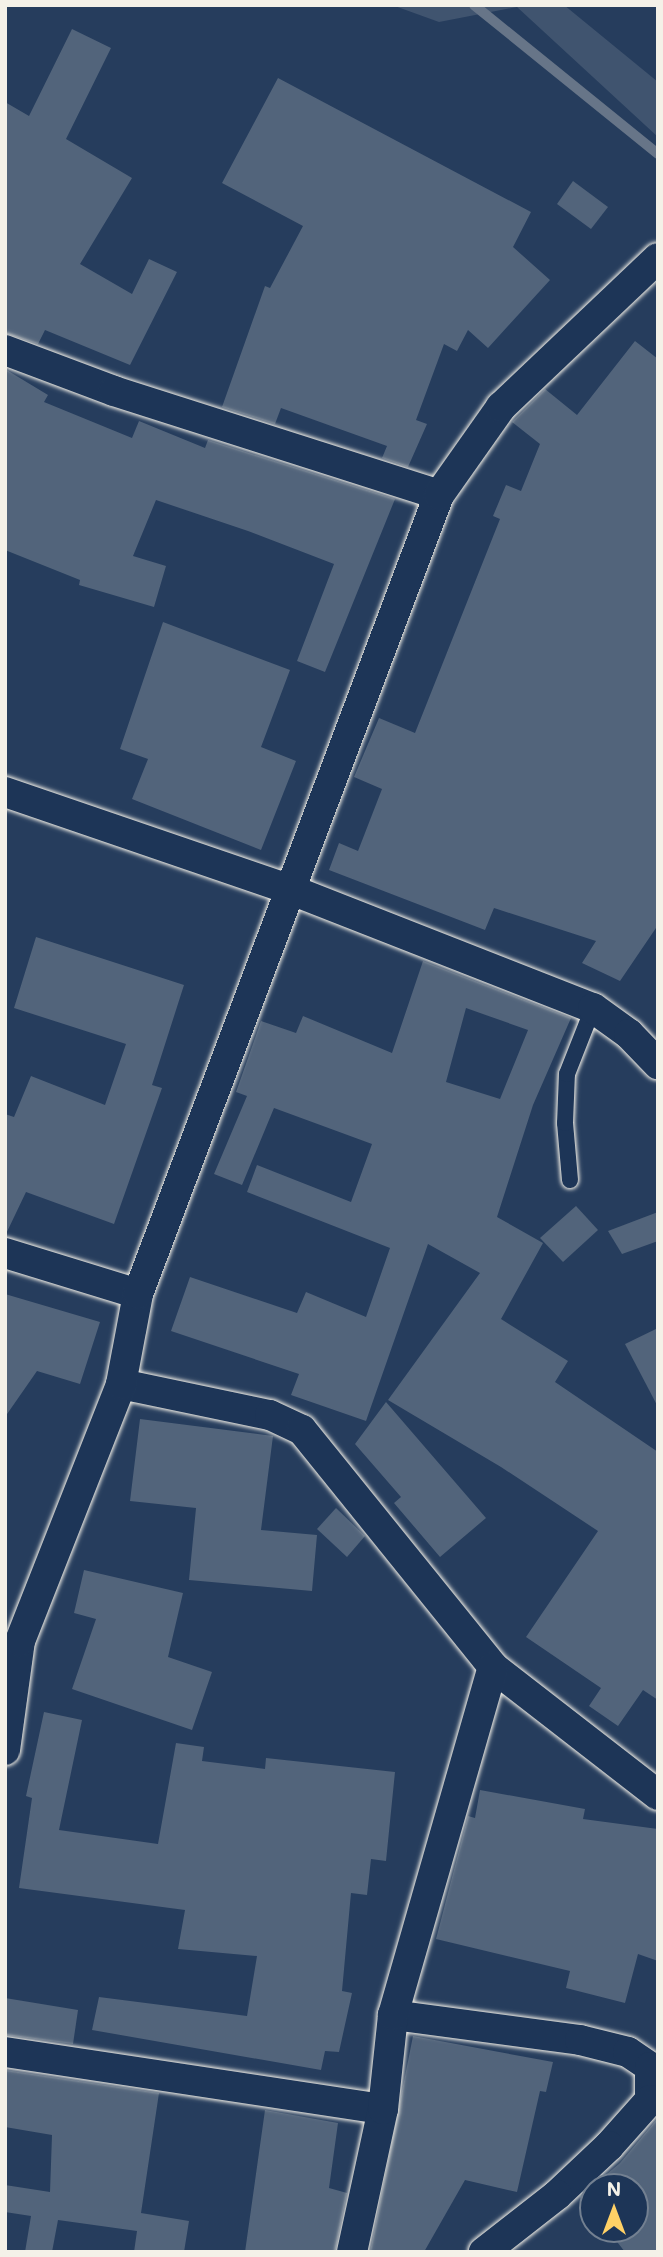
<!DOCTYPE html>
<html>
<head>
<meta charset="utf-8">
<style>
	body { margin:0 }
	#map { position:relative; width:663px; height:2257px; overflow:hidden; background:#263d5d; font-family:Mali,sans-serif }
	div>[style] { position:absolute }
	.green>* { inset:0; background:#40546f }
	.stream>* { height:10px; margin:-5px; padding:0 5px; transform-origin:5px; border-radius:5px; background:#677588 }
	.building>* { inset:0; background:#52647b }
	.roads { filter:drop-shadow(0 0 2px #f4f1e8) drop-shadow(0 0 2px #f4f1e8) }
	.service>* { height:16px; margin:-8px; padding:0 8px; transform-origin:8px; border-radius:8px; background:#1d3557 }
	.minor>* { height:30px; margin:-15px; padding:0 15px; transform-origin:15px; border-radius:15px; background:#1d3557 }
	span { translate:-50% -50%; white-space:nowrap; text-align:center; line-height:1.15; -webkit-text-stroke:7px #1d3557; paint-order:stroke }
	.frame { position:absolute; inset:0; border:7px solid #f4f1e8; pointer-events:none }
	.north { position:absolute; left:579px; top:2173px; width:70px; height:70px; box-sizing:border-box; background:#1d3557; border:2px solid #738091; border-radius:50%; rotate:0deg; font-size:19px; font-weight:700; line-height:28px; text-align:center; color:#f4f1e8 }
	.north::after { content:''; display:block; margin:auto; width:24px; height:32px; background:#ffd166; clip-path:polygon(50% 0,100% 100%,50% 72%,0 100%) }
</style>
</head>
<body>
<div id="map">
	<div class="green">
		<div style="clip-path:polygon(392px 5px,564px 5px,658px 82px,658px 137px,517px 7px,439px 22px)"></div>
	</div>
	<div class="stream">
		<div style="left:474px;top:5px;width:237px;rotate:39deg"></div>
	</div>
	<div class="building">
		<div style="clip-path:polygon(72px 29px,111px 48px,66px 139px,132px 178px,80px 264px,132px 294px,149px 259px,177px 272px,130px 365px,45px 330px,38px 344px,5px 333px,5px 102px,29px 116px)"></div>
		<div style="clip-path:polygon(278px 78px,531px 212px,513px 247px,550px 280px,488px 348px,468px 330px,457px 351px,444px 344px,416px 420px,427px 424px,408px 467px,382px 458px,387px 446px,281px 408px,275px 424px,222px 407px,265px 286px,270px 288px,303px 226px,222px 183px)"></div>
		<div style="clip-path:polygon(573px 181px,608px 207px,591px 229px,557px 204px)"></div>
		<div style="clip-path:polygon(635px 341px,658px 359px,658px 925px,620px 981px,582px 963px,596px 941px,494px 908px,485px 930px,329px 870px,339px 843px,358px 851px,382px 789px,354px 777px,379px 718px,415px 733px,500px 519px,493px 516px,506px 485px,521px 491px,540px 444px,512px 422px,545px 389px,577px 415px)"></div>
		<div style="clip-path:polygon(5px 369px,48px 395px,44px 402px,132px 438px,139px 421px,205px 448px,208px 440px,395px 499px,325px 672px,297px 661px,334px 564px,248px 531px,156px 500px,133px 556px,166px 566px,154px 607px,79px 585px,80px 580px,5px 550px)"></div>
		<div style="clip-path:polygon(163px 622px,290px 670px,261px 747px,296px 761px,261px 850px,132px 799px,148px 759px,120px 749px)"></div>
		<div style="clip-path:polygon(36px 937px,184px 985px,152px 1085px,162px 1088px,114px 1224px,26px 1192px,5px 1236px,5px 1114px,14px 1117px,31px 1076px,105px 1105px,126px 1044px,14px 1008px)"></div>
		<div style="clip-path:polygon(evenodd,423px 961px,571px 1018px,533px 1105px,497px 1217px,543px 1243px,501px 1319px,568px 1361px,555px 1382px,658px 1452px,658px 1700px,643px 1690px,618px 1726px,589px 1706px,601px 1688px,526px 1637px,598px 1531px,501px 1467px,388px 1400px,480px 1273px,428px 1244px,366px 1421px,291px 1395px,299px 1374px,171px 1331px,190px 1277px,297px 1313px,306px 1292px,366px 1317px,390px 1248px,247px 1192px,257px 1165px,351px 1202px,372px 1144px,274px 1108px,242px 1185px,214px 1174px,247px 1096px,236px 1092px,261px 1021px,296px 1033px,303px 1016px,392px 1053px,423px 961px,466px 1008px,528px 1030px,500px 1099px,446px 1082px,466px 1008px)"></div>
		<div style="clip-path:polygon(576px 1206px,598px 1230px,563px 1262px,540px 1238px)"></div>
		<div style="clip-path:polygon(658px 1212px,658px 1241px,622px 1254px,608px 1231px)"></div>
		<div style="clip-path:polygon(5px 1294px,100px 1322px,80px 1384px,37px 1371px,5px 1417px)"></div>
		<div style="clip-path:polygon(658px 1328px,658px 1407px,625px 1344px)"></div>
		<div style="clip-path:polygon(386px 1402px,486px 1518px,440px 1557px,394px 1503px,401px 1497px,355px 1444px)"></div>
		<div style="clip-path:polygon(140px 1419px,273px 1436px,261px 1530px,317px 1535px,312px 1591px,189px 1580px,196px 1508px,130px 1501px)"></div>
		<div style="clip-path:polygon(336px 1508px,365px 1536px,347px 1557px,317px 1529px)"></div>
		<div style="clip-path:polygon(84px 1570px,183px 1593px,168px 1657px,212px 1672px,192px 1730px,72px 1689px,96px 1619px,74px 1613px)"></div>
		<div style="clip-path:polygon(44px 1712px,82px 1720px,59px 1830px,158px 1844px,176px 1743px,204px 1747px,202px 1761px,265px 1769px,266px 1758px,395px 1772px,386px 1861px,371px 1859px,367px 1895px,351px 1893px,342px 1991px,352px 1993px,339px 2052px,325px 2051px,321px 2070px,92px 2030px,99px 1997px,247px 2016px,257px 1956px,178px 1949px,185px 1910px,19px 1888px,32px 1798px,26px 1796px)"></div>
		<div style="clip-path:polygon(480px 1790px,585px 1809px,583px 1819px,658px 1829px,658px 1961px,638px 1954px,625px 2003px,566px 1988px,570px 1971px,436px 1939px,468px 1816px,475px 1818px)"></div>
		<div style="clip-path:polygon(5px 1998px,78px 2010px,73px 2044px,5px 2035px)"></div>
		<div style="clip-path:polygon(413px 2036px,553px 2062px,546px 2092px,540px 2091px,517px 2192px,465px 2180px,424px 2252px,370px 2252px)"></div>
		<div style="clip-path:polygon(5px 2070px,159px 2093px,141px 2213px,189px 2221px,184px 2252px,134px 2252px,137px 2231px,58px 2220px,52px 2252px,25px 2252px,31px 2216px,5px 2212px,5px 2185px,50px 2192px,52px 2135px,5px 2127px)"></div>
		<div style="clip-path:polygon(265px 2110px,338px 2123px,329px 2188px,347px 2193px,335px 2252px,245px 2252px)"></div>
		<div style="clip-path:polygon(658px 2118px,658px 2252px,625px 2252px,607px 2229px,635px 2229px,635px 2187px,593px 2187px,593px 2212px,580px 2197px,620px 2163px)"></div>
	</div>
	<div class="roads">
		<div class="service">
			<div style="left:570px;top:1180px;width:57px;rotate:-95deg"></div>
			<div style="left:565px;top:1123px;width:49px;rotate:-87.7deg"></div>
			<div style="left:567px;top:1074px;width:71px;rotate:-68.5deg"></div>
		</div>
		<div class="minor">
			<div style="left:5px;top:350px;width:116px;rotate:20.6deg"></div>
			<div style="left:114px;top:391px;width:341px;rotate:17.7deg"></div>
			<div style="left:5px;top:792px;width:305px;rotate:18.9deg"></div>
			<div style="left:294px;top:891px;width:321px;rotate:21.4deg"></div>
			<div style="left:593px;top:1008px;width:44px;rotate:35.8deg"></div>
			<div style="left:629px;top:1034px;width:42px;rotate:46deg"></div>
			<div style="left:5px;top:1253px;width:139px;rotate:17.1deg"></div>
			<div style="left:121px;top:1384px;width:152px;rotate:11.8deg"></div>
			<div style="left:270px;top:1415px;width:35px;rotate:25deg"></div>
			<div style="left:302px;top:1430px;width:304px;rotate:51.1deg"></div>
			<div style="left:493px;top:1667px;width:209px;rotate:37.8deg"></div>
			<div style="left:5px;top:1750px;width:110px;rotate:-82.2deg"></div>
			<div style="left:20px;top:1641px;width:276px;rotate:-68.5deg"></div>
			<div style="left:121px;top:1384px;width:92px;rotate:-79.3deg"></div>
			<div style="left:138px;top:1294px;width:854px;rotate:-69.36deg"></div>
			<div style="left:439px;top:495px;width:108px;rotate:-54.8deg"></div>
			<div style="left:501px;top:407px;width:216px;rotate:-43.5deg"></div>
			<div style="left:393px;top:2015px;width:189px;rotate:7.6deg"></div>
			<div style="left:580px;top:2040px;width:49px;rotate:14deg"></div>
			<div style="left:628px;top:2052px;width:27px;rotate:34deg"></div>
			<div style="left:650px;top:2067px;width:33px;rotate:90deg"></div>
			<div style="left:650px;top:2100px;width:62px;rotate:131.7deg"></div>
			<div style="left:609px;top:2146px;width:71px;rotate:136.7deg"></div>
			<div style="left:557px;top:2195px;width:93px;rotate:142deg"></div>
			<div style="left:5px;top:2052px;width:382px;rotate:8.6deg"></div>
			<div style="left:352px;top:2252px;width:146px;rotate:-77.8deg"></div>
			<div style="left:383px;top:2109px;width:95px;rotate:-83.9deg"></div>
			<div style="left:393px;top:2015px;width:362px;rotate:-74deg"></div>
		</div>
	</div>
	<div class="frame"></div>
	<div class="north">N</div>
</div>
</body>
</html>
